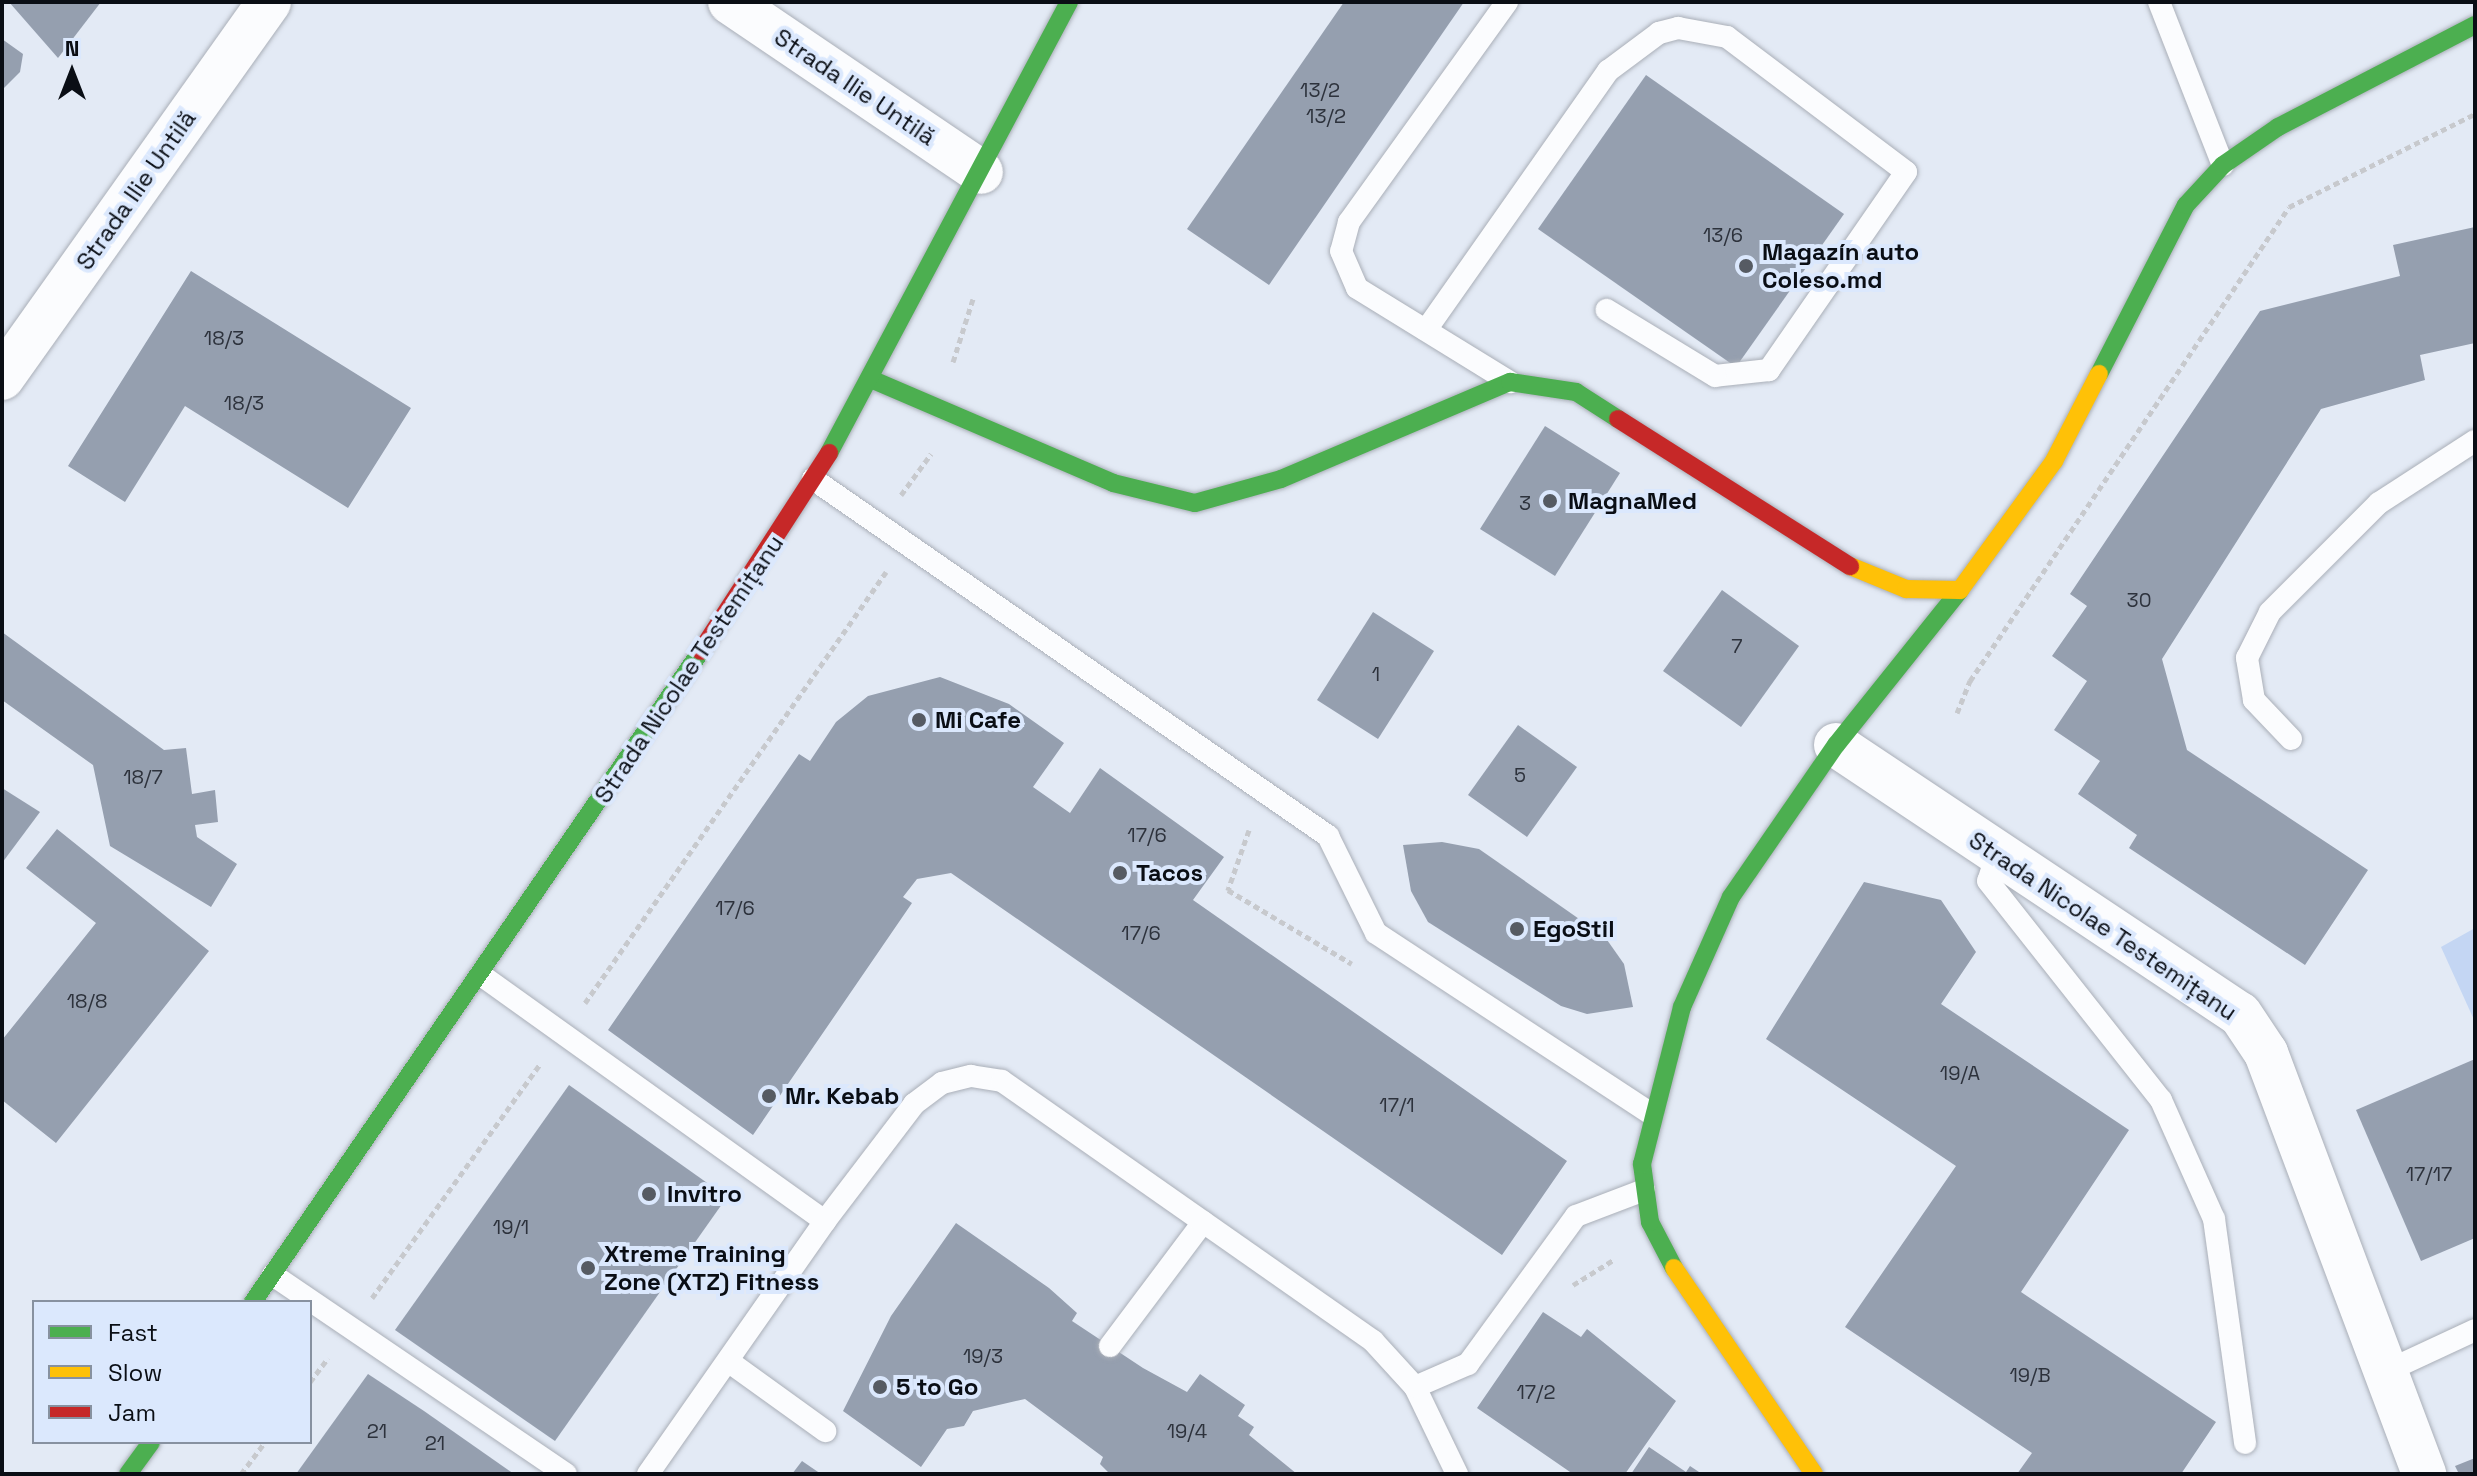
<!DOCTYPE html>
<html>
<head>
<meta charset="utf-8">
<style>
	body { margin:0 }
	#map { position:relative; width:2477px; height:1476px; overflow:hidden; background:#e3eaf5; font-family:"Space Grotesk",sans-serif }
	div>[style] { position:absolute }
	.green>* { inset:0; background:#c4d6f3 }
	.building>* { inset:0; background:#959faf }
	.path>* { height:5px; margin-top:-2.5px; transform-origin:0; background:repeating-linear-gradient(90deg,#c7c9cd 0 6px,transparent 0 10px) }
	.roads { filter:drop-shadow(0 0 2px #aaafb8) drop-shadow(0 0 2px #aaafb8) }
	.lane>* { height:22px; margin:-11px; padding:0 11px; transform-origin:11px; border-radius:11px; background:#fbfcfe }
	.street>* { height:44px; margin:-22px; padding:0 22px; transform-origin:22px; border-radius:22px; background:#fbfcfe }
	.fast>* { height:18px; margin:-9px; padding:0 9px; transform-origin:9px; border-radius:9px; background:#4caf50 }
	.slow>* { height:18px; margin:-9px; padding:0 9px; transform-origin:9px; border-radius:9px; background:#ffc107 }
	.jam>* { height:18px; margin:-9px; padding:0 9px; transform-origin:9px; border-radius:9px; background:#c62828 }
	.dots>* { width:22px; height:22px; translate:-50% -50%; box-sizing:border-box; border:4px solid #dbe8fd; border-radius:50% }
	span { translate:-50% -50%; white-space:nowrap; text-align:center; line-height:1.15; -webkit-text-stroke:8px #dbe8fd; paint-order:stroke }
	.number-label { font-size:20px; color:#2d323c }
	.number-label span { -webkit-text-stroke-width:0 }
	.street-label { font-size:24px; color:#0a0e15 }
	.poi-label { font-size:24px; color:#0a0e15; font-weight:700 }
	.left { translate:0 -50%; text-align:left }
	.frame { position:absolute; inset:0; border:4px solid #0a0e15; pointer-events:none }
	.legend { position:absolute; left:32px; top:1300px; width:280px; height:144px; box-sizing:border-box; background:#dbe8fd; border:2px solid #8791a0; margin:0; padding:10px 14px; list-style:none; font-size:24px; color:#0a0e15 }
	.legend li { display:flex; align-items:center; gap:16px; height:40px }
	.legend b { width:40px; border:2px solid #8791a0 }
	.north { position:absolute; left:32px; top:32px; width:80px; height:80px; -webkit-text-stroke:6px #dbe8fd; paint-order:stroke; rotate:0deg; font-size:22px; font-weight:700; line-height:32px; text-align:center; color:#0a0e15 }
	.north::after { content:''; display:block; margin:auto; width:28px; height:36px; background:#0a0e15; clip-path:polygon(50% 0,100% 100%,50% 72%,0 100%) }
</style>
</head>
<body>
<div id="map">
	<div class="green">
		<div style="clip-path:polygon(2475px 928px,2475px 1022px,2441px 947px)"></div>
	</div>
	<div class="building">
		<div style="clip-path:polygon(9px 2px,101px 2px,58px 58px)"></div>
		<div style="clip-path:polygon(1344px 2px,1464px 2px,1269px 285px,1187px 229px)"></div>
		<div style="clip-path:polygon(2px 39px,23px 54px,20px 72px,4px 88px)"></div>
		<div style="clip-path:polygon(1646px 75px,1844px 214px,1736px 367px,1538px 229px)"></div>
		<div style="clip-path:polygon(2475px 227px,2475px 343px,2420px 355px,2425px 380px,2321px 409px,2162px 659px,2187px 750px,2368px 870px,2305px 965px,2129px 848px,2137px 835px,2078px 794px,2100px 761px,2054px 730px,2087px 681px,2052px 656px,2087px 606px,2070px 594px,2260px 311px,2400px 276px,2393px 245px)"></div>
		<div style="clip-path:polygon(191px 271px,411px 408px,348px 508px,185px 406px,125px 502px,68px 466px)"></div>
		<div style="clip-path:polygon(1545px 426px,1620px 473px,1555px 576px,1480px 529px)"></div>
		<div style="clip-path:polygon(1722px 590px,1799px 646px,1741px 727px,1663px 671px)"></div>
		<div style="clip-path:polygon(1373px 612px,1434px 651px,1378px 739px,1317px 700px)"></div>
		<div style="clip-path:polygon(2px 632px,164px 750px,186px 748px,192px 794px,215px 790px,218px 822px,195px 825px,197px 837px,237px 864px,211px 907px,110px 846px,93px 765px,2px 700px)"></div>
		<div style="clip-path:polygon(940px 677px,1009px 704px,1064px 743px,1033px 787px,1070px 813px,1100px 768px,1224px 857px,1193px 900px,1567px 1161px,1502px 1255px,951px 873px,917px 879px,903px 897px,912px 903px,753px 1135px,608px 1030px,799px 754px,810px 761px,836px 722px,868px 696px)"></div>
		<div style="clip-path:polygon(1518px 725px,1577px 767px,1527px 837px,1468px 795px)"></div>
		<div style="clip-path:polygon(2px 788px,40px 812px,2px 863px)"></div>
		<div style="clip-path:polygon(57px 829px,209px 951px,56px 1143px,2px 1100px,2px 1040px,96px 923px,26px 868px)"></div>
		<div style="clip-path:polygon(1442px 842px,1479px 849px,1605px 937px,1624px 964px,1633px 1007px,1587px 1014px,1561px 1006px,1428px 922px,1411px 891px,1403px 845px)"></div>
		<div style="clip-path:polygon(1864px 882px,1941px 900px,1976px 952px,1941px 1004px,2129px 1130px,2021px 1292px,2216px 1422px,2181px 1474px,2017px 1474px,2032px 1453px,1845px 1327px,1956px 1166px,1766px 1039px)"></div>
		<div style="clip-path:polygon(2475px 1059px,2475px 1238px,2421px 1261px,2356px 1110px)"></div>
		<div style="clip-path:polygon(569px 1085px,727px 1197px,555px 1441px,395px 1330px)"></div>
		<div style="clip-path:polygon(956px 1223px,1049px 1288px,1077px 1313px,1072px 1321px,1143px 1368px,1187px 1392px,1200px 1374px,1245px 1405px,1238px 1416px,1254px 1427px,1249px 1435px,1297px 1474px,1110px 1474px,1100px 1464px,1103px 1457px,1025px 1399px,973px 1411px,964px 1426px,947px 1429px,921px 1467px,843px 1411px,891px 1316px)"></div>
		<div style="clip-path:polygon(1543px 1312px,1581px 1337px,1587px 1329px,1676px 1401px,1625px 1474px,1573px 1474px,1477px 1408px)"></div>
		<div style="clip-path:polygon(368px 1374px,424px 1411px,514px 1474px,296px 1474px)"></div>
		<div style="clip-path:polygon(1649px 1447px,1686px 1472px,1690px 1466px,1702px 1474px,1631px 1474px)"></div>
		<div style="clip-path:polygon(2475px 1458px,2475px 1474px,2459px 1474px,2455px 1466px)"></div>
		<div style="clip-path:polygon(802px 1461px,821px 1474px,792px 1474px)"></div>
	</div>
	<div class="path">
		<div style="left:953px;top:362px;width:66px;rotate:-72.4deg"></div>
		<div style="left:901px;top:495px;width:51px;rotate:-53.8deg"></div>
		<div style="left:1957px;top:713px;width:35px;rotate:-68deg"></div>
		<div style="left:1970px;top:681px;width:571px;rotate:-56.06deg"></div>
		<div style="left:2289px;top:207px;width:208px;rotate:-26.6deg"></div>
		<div style="left:1249px;top:830px;width:64px;rotate:109.3deg"></div>
		<div style="left:1228px;top:890px;width:144px;rotate:30.8deg"></div>
		<div style="left:585px;top:1003px;width:526px;rotate:-55.07deg"></div>
		<div style="left:1573px;top:1285px;width:49px;rotate:-31.8deg"></div>
		<div style="left:372px;top:1298px;width:289px;rotate:-54.3deg"></div>
		<div style="left:310px;top:1382px;width:30px;rotate:-53deg"></div>
		<div style="left:241px;top:1474px;width:40px;rotate:-53deg"></div>
	</div>
	<div class="roads">
		<div class="lane">
			<div style="left:1507px;top:2px;width:271px;rotate:125.7deg"></div>
			<div style="left:1349px;top:222px;width:30px;rotate:105deg"></div>
			<div style="left:1341px;top:251px;width:40px;rotate:66.6deg"></div>
			<div style="left:1357px;top:288px;width:180px;rotate:31.6deg"></div>
			<div style="left:2159px;top:2px;width:175px;rotate:68.6deg"></div>
			<div style="left:1426px;top:330px;width:317px;rotate:-54.9deg"></div>
			<div style="left:1608px;top:71px;width:64px;rotate:-36.7deg"></div>
			<div style="left:1659px;top:33px;width:20px;rotate:-15deg"></div>
			<div style="left:1678px;top:28px;width:50px;rotate:10.4deg"></div>
			<div style="left:1727px;top:37px;width:224px;rotate:37deg"></div>
			<div style="left:1906px;top:172px;width:241px;rotate:124.7deg"></div>
			<div style="left:1769px;top:370px;width:54px;rotate:173.7deg"></div>
			<div style="left:1715px;top:376px;width:127px;rotate:-148.6deg"></div>
			<div style="left:813px;top:479px;width:627px;rotate:34.73deg"></div>
			<div style="left:1328px;top:836px;width:108px;rotate:63.7deg"></div>
			<div style="left:1376px;top:933px;width:330px;rotate:33.3deg"></div>
			<div style="left:2291px;top:739px;width:54px;rotate:-133.5deg"></div>
			<div style="left:2254px;top:700px;width:43px;rotate:-99.5deg"></div>
			<div style="left:2247px;top:658px;width:51px;rotate:-63.4deg"></div>
			<div style="left:2270px;top:612px;width:154px;rotate:-45deg"></div>
			<div style="left:2379px;top:503px;width:114px;rotate:-32.9deg"></div>
			<div style="left:1997px;top:854px;width:28px;rotate:108deg"></div>
			<div style="left:1988px;top:881px;width:279px;rotate:51.7deg"></div>
			<div style="left:2161px;top:1100px;width:130px;rotate:66deg"></div>
			<div style="left:2214px;top:1219px;width:226px;rotate:82.1deg"></div>
			<div style="left:481px;top:975px;width:423px;rotate:35.6deg"></div>
			<div style="left:273px;top:1275px;width:354px;rotate:34.2deg"></div>
			<div style="left:1110px;top:1346px;width:155px;rotate:-53.1deg"></div>
			<div style="left:728px;top:1361px;width:120px;rotate:35.8deg"></div>
			<div style="left:2385px;top:1372px;width:99px;rotate:-25deg"></div>
			<div style="left:1415px;top:1387px;width:97px;rotate:64.2deg"></div>
			<div style="left:648px;top:1474px;width:309px;rotate:-55deg"></div>
			<div style="left:825px;top:1221px;width:147px;rotate:-52.7deg"></div>
			<div style="left:914px;top:1104px;width:35px;rotate:-37deg"></div>
			<div style="left:942px;top:1083px;width:30px;rotate:-14deg"></div>
			<div style="left:971px;top:1076px;width:31px;rotate:9deg"></div>
			<div style="left:1002px;top:1081px;width:453px;rotate:35deg"></div>
			<div style="left:1373px;top:1341px;width:62px;rotate:47.6deg"></div>
			<div style="left:1415px;top:1387px;width:58px;rotate:-23.5deg"></div>
			<div style="left:1468px;top:1364px;width:183px;rotate:-53.9deg"></div>
			<div style="left:1576px;top:1216px;width:73px;rotate:-20.9deg"></div>
		</div>
		<div class="street">
			<div style="left:730px;top:2px;width:303px;rotate:34.1deg"></div>
			<div style="left:2px;top:378px;width:461px;rotate:-54.6deg"></div>
			<div style="left:1836px;top:745px;width:485px;rotate:33.7deg"></div>
			<div style="left:2240px;top:1014px;width:47px;rotate:56.3deg"></div>
			<div style="left:2266px;top:1053px;width:450px;rotate:69.4deg"></div>
		</div>
		<div class="fast">
			<div style="left:2099px;top:374px;width:190px;rotate:-62.8deg"></div>
			<div style="left:2186px;top:205px;width:54px;rotate:-47.2deg"></div>
			<div style="left:2223px;top:165px;width:67px;rotate:-34.6deg"></div>
			<div style="left:2278px;top:127px;width:222px;rotate:-27.4deg"></div>
			<div style="left:873px;top:380px;width:261px;rotate:23.2deg"></div>
			<div style="left:1113px;top:483px;width:84px;rotate:13.7deg"></div>
			<div style="left:1195px;top:503px;width:89px;rotate:-15.6deg"></div>
			<div style="left:1281px;top:479px;width:249px;rotate:-23deg"></div>
			<div style="left:1510px;top:382px;width:67px;rotate:8.6deg"></div>
			<div style="left:1576px;top:392px;width:50px;rotate:32.7deg"></div>
			<div style="left:829px;top:453px;width:511px;rotate:-61.98deg"></div>
			<div style="left:1674px;top:1268px;width:52px;rotate:-117.6deg"></div>
			<div style="left:1650px;top:1222px;width:59px;rotate:-97.9deg"></div>
			<div style="left:1642px;top:1164px;width:162px;rotate:-75.7deg"></div>
			<div style="left:1682px;top:1007px;width:120px;rotate:-66deg"></div>
			<div style="left:1731px;top:897px;width:185px;rotate:-55.4deg"></div>
			<div style="left:1836px;top:745px;width:198px;rotate:-51.3deg"></div>
			<div style="left:253px;top:1302px;width:790px;rotate:-55.47deg"></div>
			<div style="left:128px;top:1474px;width:39px;rotate:-54deg"></div>
		</div>
		<div class="slow">
			<div style="left:1850px;top:566px;width:61px;rotate:22.3deg"></div>
			<div style="left:1906px;top:589px;width:54px;rotate:1.1deg"></div>
			<div style="left:1960px;top:590px;width:160px;rotate:-53.9deg"></div>
			<div style="left:2054px;top:461px;width:98px;rotate:-62.7deg"></div>
			<div style="left:1674px;top:1268px;width:249px;rotate:55.8deg"></div>
		</div>
		<div class="jam">
			<div style="left:1618px;top:419px;width:275px;rotate:32.4deg"></div>
			<div style="left:701px;top:651px;width:236px;rotate:-57.1deg"></div>
		</div>
	</div>
	<div class="dots">
		<div style="left:1746px;top:266px;background:#565b63"></div>
		<div style="left:1550px;top:501px;background:#565b63"></div>
		<div style="left:919px;top:720px;background:#565b63"></div>
		<div style="left:1120px;top:873px;background:#565b63"></div>
		<div style="left:1517px;top:929px;background:#565b63"></div>
		<div style="left:769px;top:1096px;background:#565b63"></div>
		<div style="left:649px;top:1194px;background:#565b63"></div>
		<div style="left:588px;top:1268px;background:#565b63"></div>
		<div style="left:880px;top:1387px;background:#565b63"></div>
	</div>
	<div class="number-label">
		<span style="left:1320px;top:90px">13/2</span>
		<span style="left:1326px;top:116px">13/2</span>
		<span style="left:1723px;top:235px">13/6</span>
		<span style="left:224px;top:338px">18/3</span>
		<span style="left:244px;top:403px">18/3</span>
		<span style="left:1525px;top:503px">3</span>
		<span style="left:2139px;top:600px">30</span>
		<span style="left:1737px;top:646px">7</span>
		<span style="left:1376px;top:674px">1</span>
		<span style="left:1520px;top:775px">5</span>
		<span style="left:143px;top:777px">18/7</span>
		<span style="left:1147px;top:835px">17/6</span>
		<span style="left:735px;top:908px">17/6</span>
		<span style="left:1141px;top:933px">17/6</span>
		<span style="left:87px;top:1001px">18/8</span>
		<span style="left:1960px;top:1073px">19/A</span>
		<span style="left:1397px;top:1105px">17/1</span>
		<span style="left:2429px;top:1174px">17/17</span>
		<span style="left:511px;top:1227px">19/1</span>
		<span style="left:983px;top:1356px">19/3</span>
		<span style="left:2030px;top:1375px">19/B</span>
		<span style="left:1536px;top:1392px">17/2</span>
		<span style="left:377px;top:1431px">21</span>
		<span style="left:1187px;top:1431px">19/4</span>
		<span style="left:435px;top:1443px">21</span>
	</div>
	<div class="street-label">
		<span style="left:855px;top:87px;rotate:34deg">Strada Ilie Untilă</span>
		<span style="left:136px;top:190px;rotate:-55deg">Strada Ilie Untilă</span>
		<span style="left:689px;top:669px;rotate:-56deg">Strada Nicolae Testemițanu</span>
		<span style="left:2103px;top:926px;rotate:34deg">Strada Nicolae Testemițanu</span>
	</div>
	<div class="poi-label">
		<span class="left" style="left:1762px;top:266px">Magazín auto<br>Coleso.md</span>
		<span class="left" style="left:1568px;top:501px">MagnaMed</span>
		<span class="left" style="left:935px;top:720px">Mi Cafe</span>
		<span class="left" style="left:1136px;top:873px">Tacos</span>
		<span class="left" style="left:1533px;top:929px">EgoStil</span>
		<span class="left" style="left:785px;top:1096px">Mr. Kebab</span>
		<span class="left" style="left:667px;top:1194px">Invitro</span>
		<span class="left" style="left:604px;top:1268px">Xtreme Training<br>Zone (XTZ) Fitness</span>
		<span class="left" style="left:896px;top:1387px">5 to Go</span>
	</div>
	<div class="frame"></div>
	<ul class="legend">
	<li><b style="height:10px;background:#4caf50"></b>Fast</li>
	<li><b style="height:10px;background:#ffc107"></b>Slow</li>
	<li><b style="height:10px;background:#c62828"></b>Jam</li>
	</ul>
	<div class="north">N</div>
</div>
</body>
</html>
